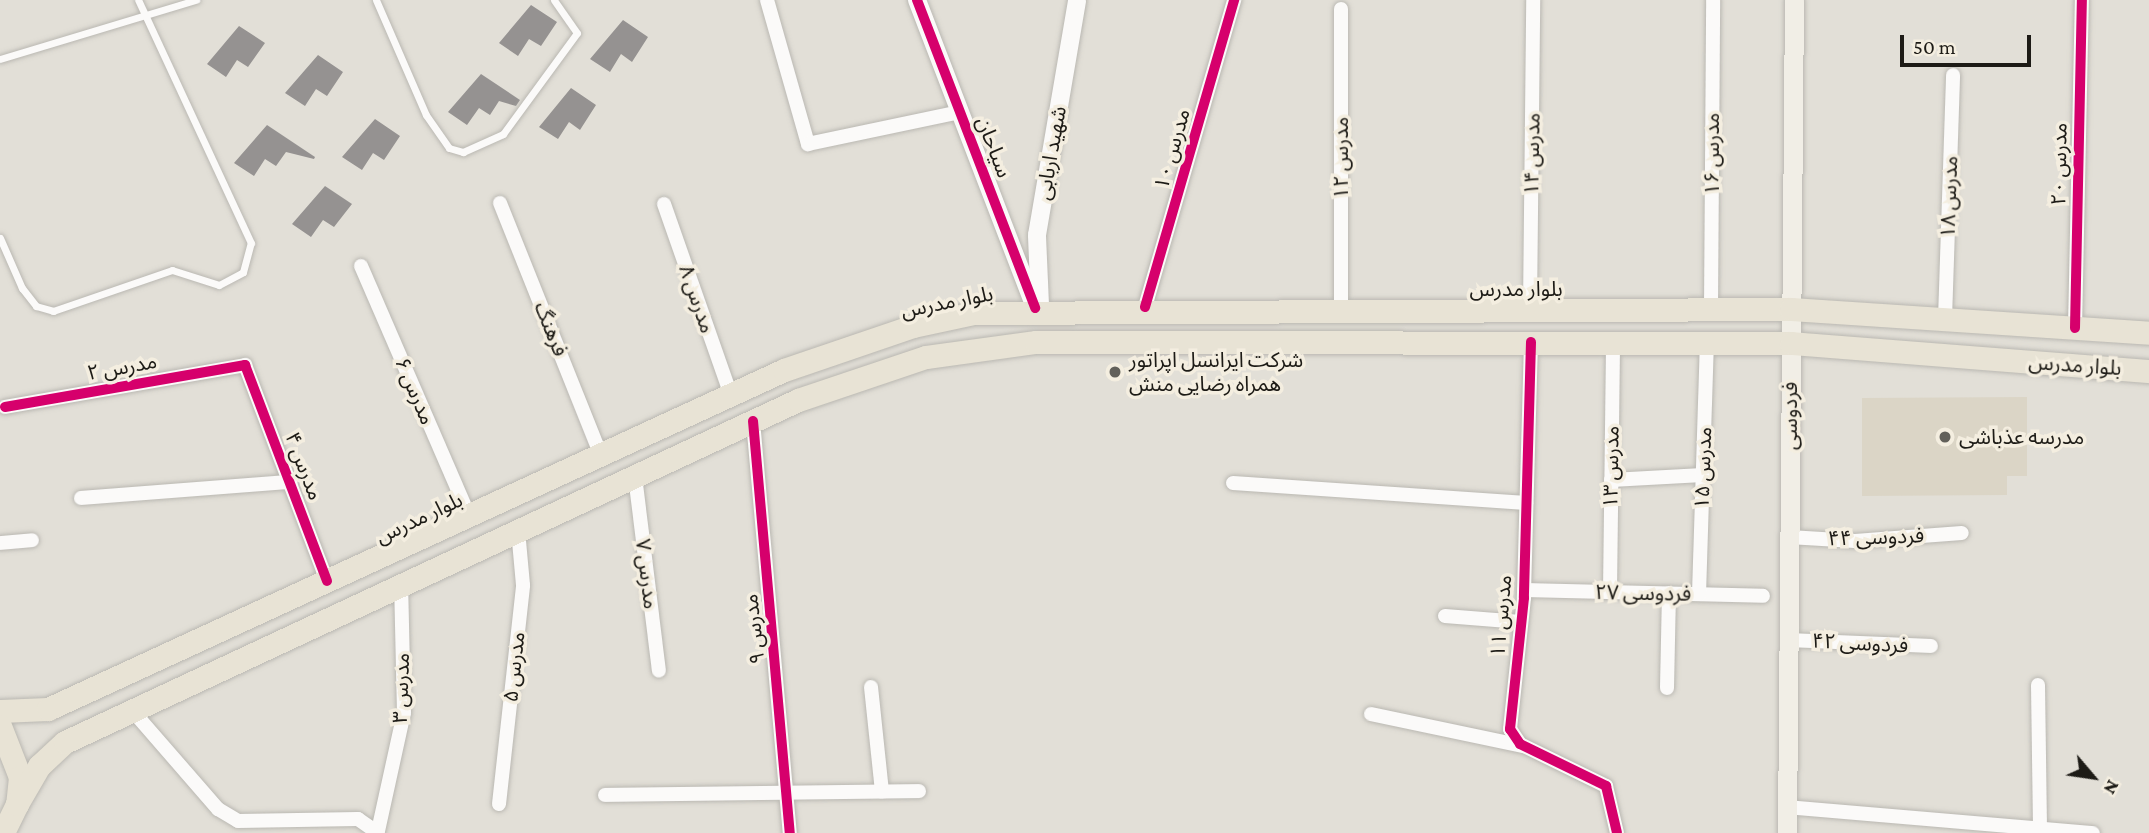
<!DOCTYPE html>
<html>
<head>
<meta charset="utf-8">
<style>
	body { margin:0 }
	#map { position:relative; width:2149px; height:833px; overflow:hidden; background:#e2dfd7; font-family:"Crimson Pro","Noto Sans Arabic",serif }
	div>[style] { position:absolute }
	.built>* { inset:0; background:#dbd5c6 }
	.building>* { inset:0; background:#959291 }
	.roads { filter:drop-shadow(0 0 2px #bab8b2) drop-shadow(0 0 2px #bab8b2) }
	.service>* { height:7px; margin:-3.5px; padding:0 3.5px; transform-origin:3.5px; border-radius:3.5px; background:#fbfaf9 }
	.minor>* { height:14px; margin:-7px; padding:0 7px; transform-origin:7px; border-radius:7px; background:#fbfaf9 }
	.tertiary>* { height:18px; margin:-9px; padding:0 9px; transform-origin:9px; border-radius:9px; background:#fbfaf9 }
	.secondary>* { height:19px; margin:-9.5px; padding:0 9.5px; transform-origin:9.5px; border-radius:9.5px; background:#f1eee6 }
	.primary>* { height:23px; margin:-11.5px; padding:0 11.5px; transform-origin:11.5px; border-radius:11.5px; background:#e8e3d5 }
	.cycleway>* { height:10px; margin:-5px; padding:0 5px; transform-origin:5px; border-radius:5px; background:#d6006c }
	.dots>* { width:19px; height:19px; translate:-50% -50%; box-sizing:border-box; border:4px solid #f4eee0; border-radius:50% }
	span { translate:-50% -50%; white-space:nowrap; text-align:center; line-height:1.15; -webkit-text-stroke:7px #f4eee0; paint-order:stroke }
	.street-label { font-size:21px; color:#1d1b16 }
	.poi-label { font-size:21px; color:#1d1b16 }
	.left { translate:0 -50%; text-align:left }
	.north { position:absolute; left:2058px; top:742px; width:70px; height:70px; -webkit-text-stroke:5px #f4eee0; paint-order:stroke; rotate:119deg; font-size:19px; font-weight:700; line-height:28px; text-align:center; color:#1d1b16 }
	.north::after { content:''; display:block; margin:auto; width:24px; height:32px; background:#1d1b16; clip-path:polygon(50% 0,100% 100%,50% 72%,0 100%) }
	.scale { position:absolute; left:1900px; top:35px; width:131px; height:32px; box-sizing:border-box; border:4px solid #1d1b16; border-top:0; padding-left:9px; font-size:21px; line-height:24px; white-space:nowrap; color:#1d1b16; -webkit-text-stroke:5px #f4eee0; paint-order:stroke }
</style>
</head>
<body>
<div id="map">
	<div class="built">
		<div style="clip-path:polygon(2027px 397px,2027px 476px,2007px 476px,2007px 495px,1862px 496px,1862px 398px)"></div>
	</div>
	<div class="building">
		<div style="clip-path:polygon(531px 5px,557px 22px,541px 46px,529px 39px,518px 56px,499px 43px)"></div>
		<div style="clip-path:polygon(623px 20px,648px 37px,632px 62px,621px 54px,610px 72px,590px 59px)"></div>
		<div style="clip-path:polygon(239px 26px,265px 43px,248px 67px,237px 60px,226px 77px,207px 64px)"></div>
		<div style="clip-path:polygon(318px 55px,343px 72px,327px 96px,316px 89px,305px 106px,285px 93px)"></div>
		<div style="clip-path:polygon(481px 74px,520px 100px,516px 106px,499px 101px,490px 115px,479px 108px,467px 125px,448px 112px)"></div>
		<div style="clip-path:polygon(571px 88px,596px 105px,580px 130px,569px 122px,558px 139px,539px 127px)"></div>
		<div style="clip-path:polygon(375px 119px,400px 136px,384px 160px,373px 153px,362px 170px,342px 157px)"></div>
		<div style="clip-path:polygon(267px 125px,315px 157px,314px 159px,286px 152px,276px 166px,265px 159px,254px 176px,234px 163px)"></div>
		<div style="clip-path:polygon(325px 186px,352px 204px,334px 227px,323px 220px,311px 237px,292px 224px)"></div>
	</div>
	<div class="roads">
		<div class="service">
			<div style="left:376px;top:0;width:125px;rotate:66.5deg"></div>
			<div style="left:426px;top:115px;width:40px;rotate:55.1deg"></div>
			<div style="left:449px;top:148px;width:15px;rotate:16deg"></div>
			<div style="left:463px;top:152px;width:44px;rotate:-24.2deg"></div>
			<div style="left:503px;top:134px;width:125px;rotate:-53.8deg"></div>
			<div style="left:577px;top:33px;width:40px;rotate:-124.9deg"></div>
			<div style="left:0;top:59px;width:205px;rotate:-16.8deg"></div>
			<div style="left:0;top:238px;width:55px;rotate:66.3deg"></div>
			<div style="left:22px;top:288px;width:23px;rotate:52deg"></div>
			<div style="left:36px;top:306px;width:18px;rotate:16deg"></div>
			<div style="left:53px;top:311px;width:126px;rotate:-19deg"></div>
			<div style="left:172px;top:270px;width:49px;rotate:17.7deg"></div>
			<div style="left:219px;top:285px;width:27px;rotate:-28deg"></div>
			<div style="left:243px;top:272px;width:30px;rotate:-75deg"></div>
			<div style="left:251px;top:243px;width:268px;rotate:-114.9deg"></div>
		</div>
		<div class="minor">
			<div style="left:767px;top:0;width:150px;rotate:74.1deg"></div>
			<div style="left:808px;top:144px;width:155px;rotate:-11.9deg"></div>
			<div style="left:500px;top:203px;width:271px;rotate:68.2deg"></div>
			<div style="left:664px;top:204px;width:202px;rotate:70.7deg"></div>
			<div style="left:361px;top:266px;width:272px;rotate:66.6deg"></div>
			<div style="left:1145px;top:307px;width:320px;rotate:-73.8deg"></div>
			<div style="left:1341px;top:308px;width:299px;rotate:-90deg"></div>
			<div style="left:1530px;top:308px;width:308px;rotate:-89.4deg"></div>
			<div style="left:1711px;top:309px;width:309px;rotate:-89.6deg"></div>
			<div style="left:1945px;top:319px;width:244px;rotate:-88.1deg"></div>
			<div style="left:2075px;top:328px;width:328px;rotate:-88.8deg"></div>
			<div style="left:1531px;top:342px;width:256px;rotate:91.6deg"></div>
			<div style="left:1524px;top:598px;width:132px;rotate:96.1deg"></div>
			<div style="left:1510px;top:729px;width:18px;rotate:56deg"></div>
			<div style="left:1520px;top:744px;width:96px;rotate:26deg"></div>
			<div style="left:1606px;top:786px;width:48px;rotate:76.8deg"></div>
			<div style="left:5px;top:407px;width:244px;rotate:-9.9deg"></div>
			<div style="left:245px;top:365px;width:231px;rotate:69.2deg"></div>
			<div style="left:753px;top:421px;width:414px;rotate:84.9deg"></div>
			<div style="left:635px;top:476px;width:196px;rotate:83deg"></div>
			<div style="left:1611px;top:480px;width:92px;rotate:-3.1deg"></div>
			<div style="left:1233px;top:483px;width:294px;rotate:3.9deg"></div>
			<div style="left:81px;top:498px;width:210px;rotate:-4.4deg"></div>
			<div style="left:1789px;top:537px;width:66px;rotate:3.5deg"></div>
			<div style="left:1855px;top:541px;width:107px;rotate:-4.3deg"></div>
			<div style="left:0;top:543px;width:32px;rotate:-5deg"></div>
			<div style="left:1524px;top:590px;width:239px;rotate:1.4deg"></div>
			<div style="left:1610px;top:592px;width:250px;rotate:-89.3deg"></div>
			<div style="left:1699px;top:594px;width:251px;rotate:-88.2deg"></div>
			<div style="left:1445px;top:616px;width:76px;rotate:4.5deg"></div>
			<div style="left:1789px;top:640px;width:142px;rotate:2.4deg"></div>
			<div style="left:2038px;top:685px;width:143px;rotate:89.2deg"></div>
			<div style="left:871px;top:687px;width:105px;rotate:84deg"></div>
			<div style="left:1667px;top:688px;width:95px;rotate:-88.8deg"></div>
			<div style="left:131px;top:709px;width:133px;rotate:49deg"></div>
			<div style="left:218px;top:809px;width:23px;rotate:31deg"></div>
			<div style="left:238px;top:821px;width:120px;rotate:-1deg"></div>
			<div style="left:358px;top:819px;width:24px;rotate:35deg"></div>
			<div style="left:1371px;top:714px;width:155px;rotate:11.9deg"></div>
			<div style="left:605px;top:795px;width:314px;rotate:-0.7deg"></div>
			<div style="left:499px;top:804px;width:220px;rotate:-83.7deg"></div>
			<div style="left:523px;top:585px;width:55px;rotate:-95.2deg"></div>
			<div style="left:1787px;top:807px;width:307px;rotate:4.9deg"></div>
			<div style="left:378px;top:831px;width:121px;rotate:-77.6deg"></div>
			<div style="left:404px;top:713px;width:129px;rotate:-91.3deg"></div>
		</div>
		<div class="tertiary">
			<div style="left:917px;top:0;width:330px;rotate:69deg"></div>
			<div style="left:1040px;top:305px;width:70px;rotate:-92.5deg"></div>
			<div style="left:1037px;top:235px;width:238px;rotate:-80.3deg"></div>
		</div>
		<div class="secondary">
			<div style="left:1787px;top:833px;width:833px;rotate:-89.52deg"></div>
		</div>
		<div class="primary">
			<div style="left:0;top:711px;width:48px;rotate:-2.4deg"></div>
			<div style="left:48px;top:709px;width:810px;rotate:-24.73deg"></div>
			<div style="left:784px;top:370px;width:136px;rotate:-18.8deg"></div>
			<div style="left:913px;top:326px;width:62px;rotate:-12deg"></div>
			<div style="left:974px;top:313px;width:817px;rotate:-0.28deg"></div>
			<div style="left:1791px;top:309px;width:359px;rotate:3.8deg"></div>
			<div style="left:0;top:726px;width:55px;rotate:68.6deg"></div>
			<div style="left:20px;top:777px;width:27px;rotate:96deg"></div>
			<div style="left:17px;top:804px;width:32px;rotate:116deg"></div>
			<div style="left:17px;top:804px;width:44px;rotate:-59.9deg"></div>
			<div style="left:39px;top:766px;width:35px;rotate:-43deg"></div>
			<div style="left:65px;top:742px;width:809px;rotate:-25.01deg"></div>
			<div style="left:798px;top:400px;width:135px;rotate:-18.6deg"></div>
			<div style="left:926px;top:357px;width:111px;rotate:-7.8deg"></div>
			<div style="left:1036px;top:342px;width:755px;rotate:0.08deg"></div>
			<div style="left:1791px;top:343px;width:359px;rotate:4.5deg"></div>
		</div>
	</div>
	<div class="cycleway">
		<div style="left:917px;top:0;width:330px;rotate:69deg"></div>
		<div style="left:1145px;top:307px;width:320px;rotate:-73.8deg"></div>
		<div style="left:2075px;top:328px;width:328px;rotate:-88.8deg"></div>
		<div style="left:1531px;top:342px;width:256px;rotate:91.6deg"></div>
		<div style="left:1524px;top:598px;width:132px;rotate:96.1deg"></div>
		<div style="left:1510px;top:729px;width:18px;rotate:56deg"></div>
		<div style="left:1520px;top:744px;width:96px;rotate:26deg"></div>
		<div style="left:1606px;top:786px;width:48px;rotate:76.8deg"></div>
		<div style="left:5px;top:407px;width:244px;rotate:-9.9deg"></div>
		<div style="left:245px;top:365px;width:231px;rotate:69.2deg"></div>
		<div style="left:753px;top:421px;width:414px;rotate:84.9deg"></div>
	</div>
	<div class="dots">
		<div style="left:1115px;top:372px;background:#62605a"></div>
		<div style="left:1945px;top:437px;background:#62605a"></div>
	</div>
	<div class="street-label">
		<span style="left:994px;top:147px;rotate:69deg">سیاحان</span>
		<span style="left:1172px;top:149px;rotate:-74deg">مدرس ۱۰</span>
		<span style="left:1051px;top:153px;rotate:-80deg">شهید اربابی</span>
		<span style="left:1532px;top:154px;rotate:-89deg">مدرس ۱۴</span>
		<span style="left:1712px;top:154px;rotate:-90deg">مدرس ۱۶</span>
		<span style="left:1341px;top:158px;rotate:-90deg">مدرس ۱۲</span>
		<span style="left:2059px;top:164px;rotate:-89deg">مدرس ۲۰</span>
		<span style="left:1949px;top:197px;rotate:-88deg">مدرس ۱۸</span>
		<span style="left:1516px;top:289px">بلوار مدرس</span>
		<span style="left:697px;top:299px;rotate:71deg">مدرس ۸</span>
		<span style="left:947px;top:302px;rotate:-11deg">بلوار مدرس</span>
		<span style="left:551px;top:329px;rotate:68deg">فرهنگ</span>
		<span style="left:2075px;top:365px;rotate:4deg">بلوار مدرس</span>
		<span style="left:122px;top:367px;rotate:-10deg">مدرس ۲</span>
		<span style="left:415px;top:391px;rotate:67deg">مدرس ۶</span>
		<span style="left:1790px;top:416px;rotate:-90deg">فردوسی</span>
		<span style="left:304px;top:466px;rotate:69deg">مدرس ۴</span>
		<span style="left:1611px;top:467px;rotate:-89deg">مدرس ۱۳</span>
		<span style="left:1703px;top:468px;rotate:-88deg">مدرس ۱۵</span>
		<span style="left:419px;top:518px;rotate:-25deg">بلوار مدرس</span>
		<span style="left:1876px;top:537px;rotate:-2deg">فردوسی ۴۴</span>
		<span style="left:647px;top:574px;rotate:83deg">مدرس ۷</span>
		<span style="left:1643px;top:593px;rotate:1deg">فردوسی ۲۷</span>
		<span style="left:1501px;top:616px;rotate:-85deg">مدرس ۱۱</span>
		<span style="left:754px;top:629px;rotate:-96deg">مدرس ۹</span>
		<span style="left:1860px;top:643px;rotate:3deg">فردوسی ۴۲</span>
		<span style="left:514px;top:667px;rotate:-84deg">مدرس ۵</span>
		<span style="left:401px;top:688px;rotate:-88deg">مدرس ۳</span>
	</div>
	<div class="poi-label">
		<span class="left" style="left:1129px;top:372px">شرکت ایرانسل اپراتور<br>همراه رضایی منش</span>
		<span class="left" style="left:1959px;top:437px">مدرسه عذباشی</span>
	</div>
	<div class="north">N</div>
	<div class="scale">50 m</div>
</div>
</body>
</html>
